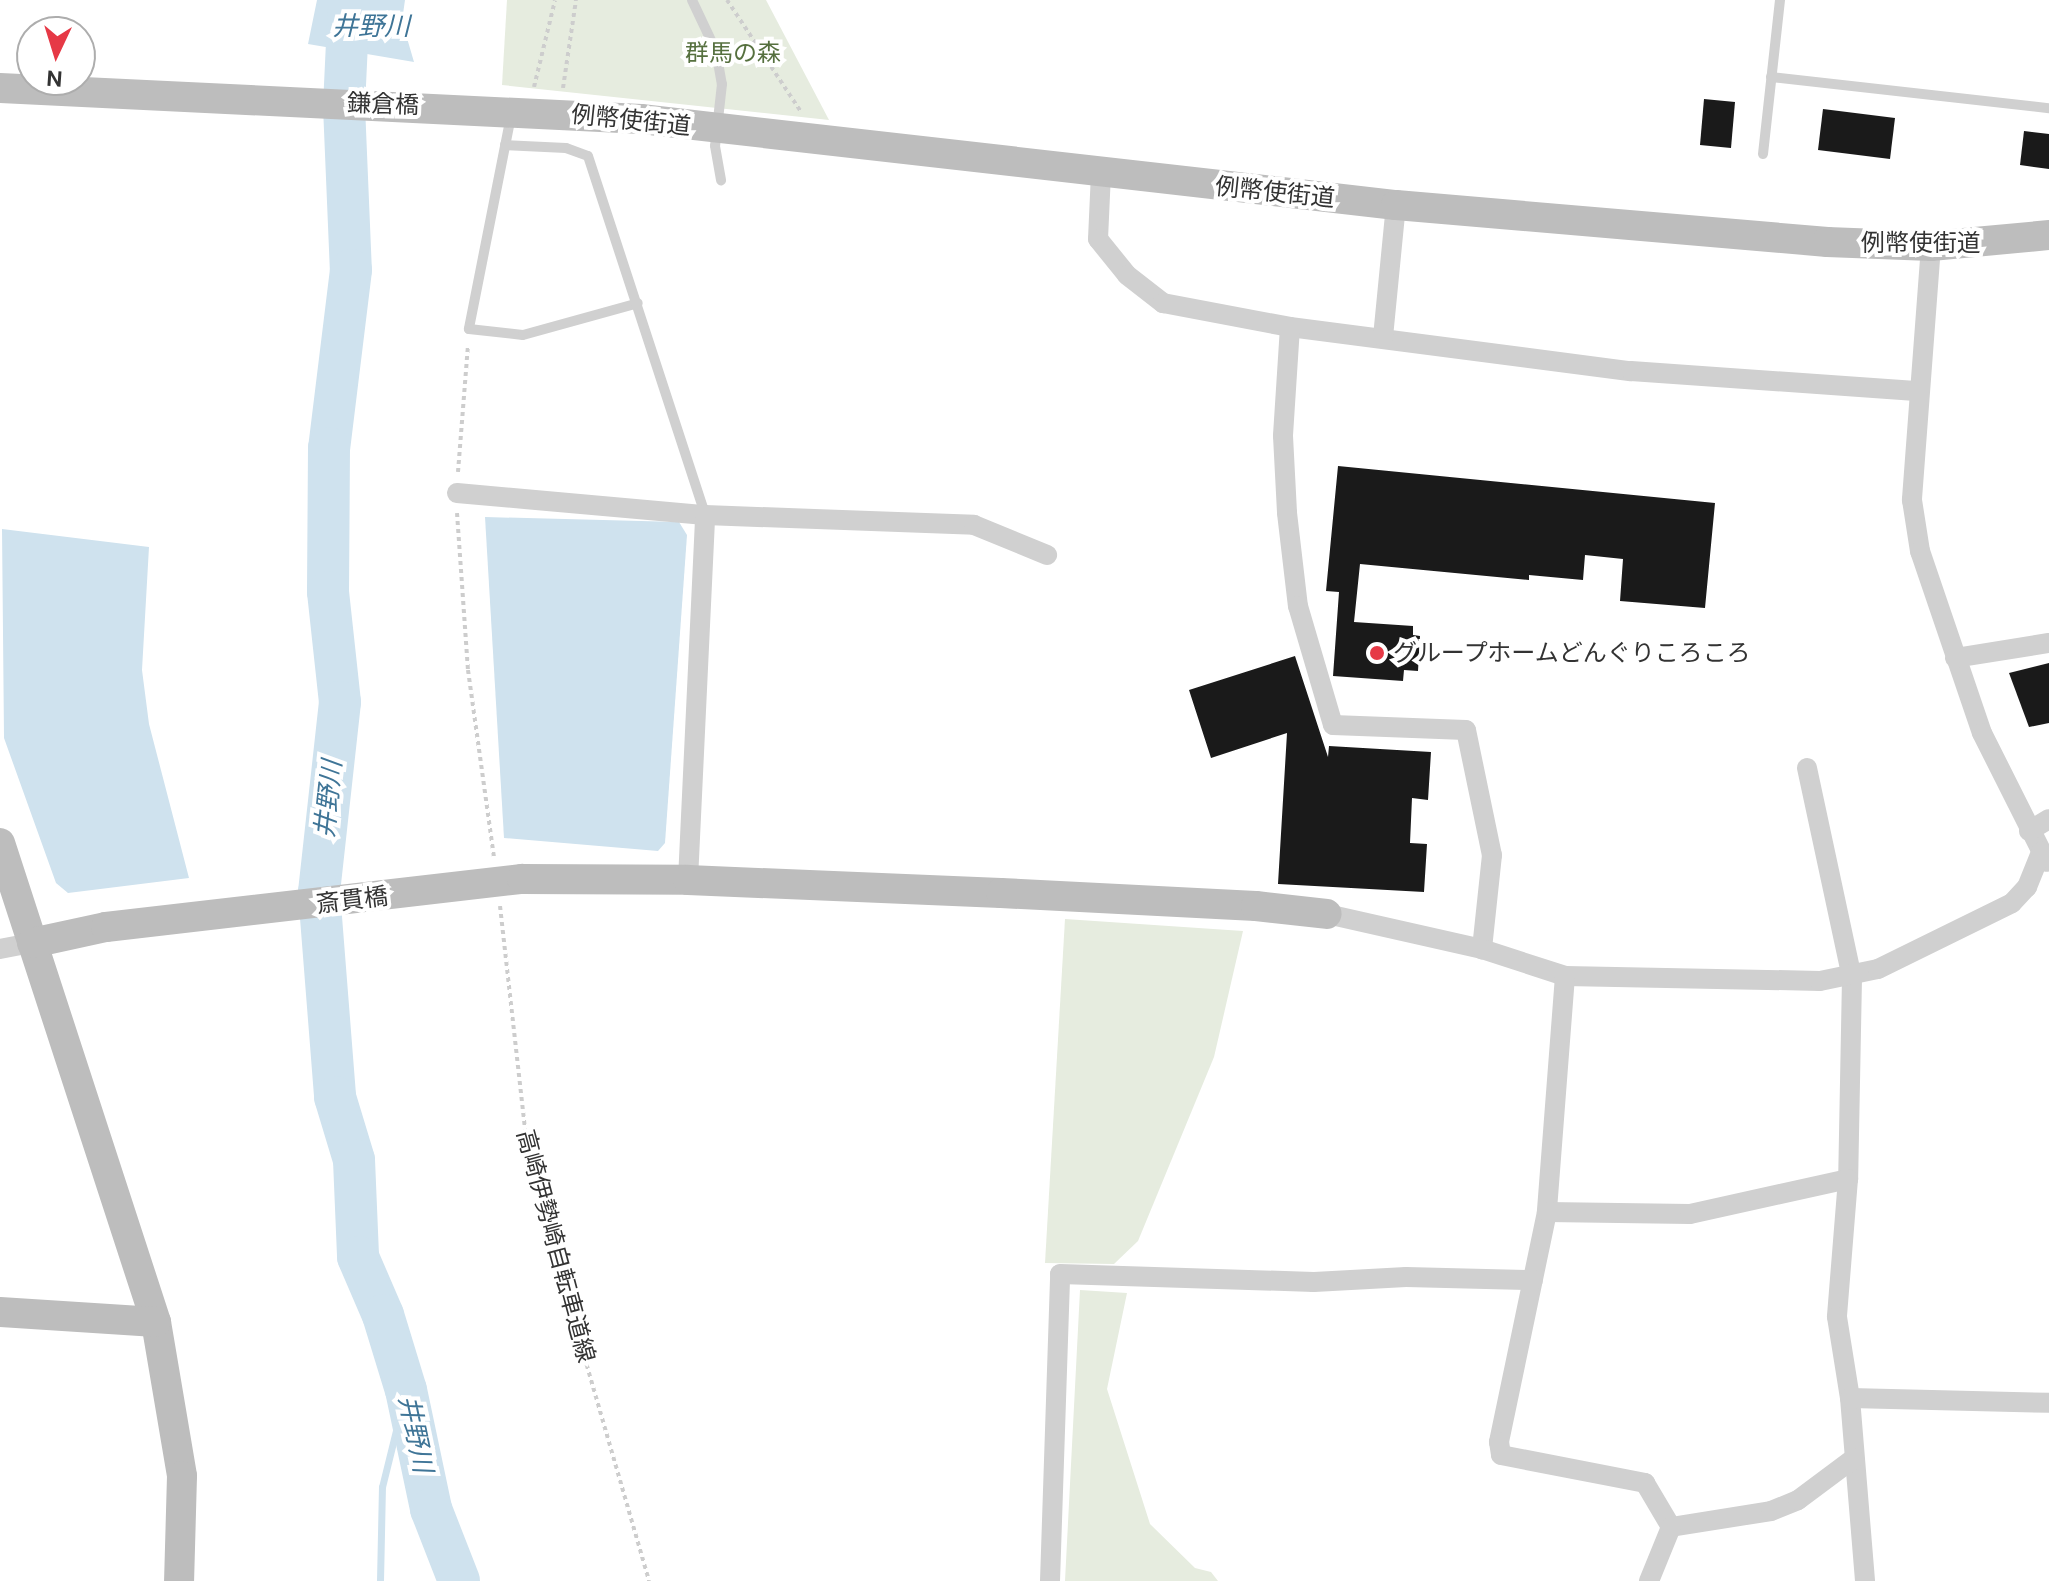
<!DOCTYPE html>
<html>
<head>
<meta charset="utf-8">
<style>
	body { margin:0 }
	#map { position:relative; width:2049px; height:1581px; overflow:hidden; background:#fff; font-family:"DM Sans","Noto Sans JP",sans-serif }
	div>[style] { position:absolute }
	.green>* { inset:0; background:#e6ecdf }
	.water>* { inset:0; background:#cfe2ee }
	.stream>* { height:7px; margin:-3.5px; padding:0 3.5px; transform-origin:3.5px; border-radius:3.5px; background:#cfe2ee }
	.river>* { height:42px; margin:-21px; padding:0 21px; transform-origin:21px; border-radius:21px; background:#cfe2ee }
	.building>* { inset:0; background:#1a1a1a }
	.path>* { height:4px; margin-top:-2px; transform-origin:0; background:repeating-linear-gradient(90deg,#cdcdcd 0 4px,transparent 0 8px) }
	.lane>* { height:10px; margin:-5px; padding:0 5px; transform-origin:5px; border-radius:5px; background:#d0d0d0 }
	.street>* { height:20px; margin:-10px; padding:0 10px; transform-origin:10px; border-radius:10px; background:#d0d0d0 }
	.secondary>* { height:30px; margin:-15px; padding:0 15px; transform-origin:15px; border-radius:15px; background:#bdbdbd }
	.dots>* { width:22px; height:22px; translate:-50% -50%; box-sizing:border-box; border:4px solid #fff; border-radius:50% }
	span { translate:-50% -50%; white-space:nowrap; text-align:center; line-height:1.15; -webkit-text-stroke:8px #fff; paint-order:stroke }
	.park-label { font-size:24px; color:#56703f }
	.street-label { font-size:24px; color:#333 }
	.poi-label { font-size:24px; color:#333 }
	.left { translate:0 -50%; text-align:left }
	.water-label { font-size:26px; color:#3f7597; font-style:italic }
	.north { position:absolute; left:16px; top:16px; width:80px; height:80px; box-sizing:border-box; background:#fff; border:2px solid #adadad; border-radius:50%; rotate:184deg; font-size:22px; font-weight:700; line-height:32px; text-align:center; color:#333 }
	.north::after { content:''; display:block; margin:auto; width:28px; height:36px; background:#e63946; clip-path:polygon(50% 0,100% 100%,50% 72%,0 100%) }
</style>
</head>
<body>
<div id="map">
	<div class="green">
		<div style="clip-path:polygon(507px 0,766px 0,829px 120px,502px 85px)"></div>
		<div style="clip-path:polygon(1065px 919px,1243px 931px,1214px 1057px,1138px 1241px,1114px 1264px,1045px 1263px)"></div>
		<div style="clip-path:polygon(1080px 1290px,1127px 1293px,1107px 1389px,1150px 1524px,1195px 1568px,1211px 1572px,1218px 1581px,1065px 1581px)"></div>
	</div>
	<div class="water">
		<div style="clip-path:polygon(317px 0,405px 0,402px 21px,414px 62px,308px 44px)"></div>
		<div style="clip-path:polygon(485px 517px,679px 522px,687px 535px,665px 843px,658px 851px,504px 838px)"></div>
		<div style="clip-path:polygon(2px 529px,149px 547px,142px 670px,149px 724px,189px 878px,68px 893px,56px 883px,4px 738px)"></div>
	</div>
	<div class="stream">
		<div style="left:380px;top:1581px;width:94px;rotate:-88.8deg"></div>
		<div style="left:382px;top:1487px;width:100px;rotate:-76.1deg"></div>
	</div>
	<div class="river">
		<div style="left:349px;top:0;width:106px;rotate:92.7deg"></div>
		<div style="left:344px;top:106px;width:164px;rotate:87.6deg"></div>
		<div style="left:351px;top:270px;width:179px;rotate:97deg"></div>
		<div style="left:329px;top:448px;width:144px;rotate:90.4deg"></div>
		<div style="left:328px;top:592px;width:111px;rotate:83.8deg"></div>
		<div style="left:340px;top:702px;width:191px;rotate:96.3deg"></div>
		<div style="left:319px;top:892px;width:206px;rotate:85.5deg"></div>
		<div style="left:335px;top:1097px;width:66px;rotate:73.2deg"></div>
		<div style="left:354px;top:1160px;width:97px;rotate:87.6deg"></div>
		<div style="left:358px;top:1257px;width:63px;rotate:66.7deg"></div>
		<div style="left:383px;top:1315px;width:78px;rotate:73deg"></div>
		<div style="left:406px;top:1390px;width:122px;rotate:78.1deg"></div>
		<div style="left:431px;top:1509px;width:77px;rotate:68.7deg"></div>
	</div>
	<div class="building">
		<div style="clip-path:polygon(1704px 99px,1735px 102px,1731px 148px,1700px 145px)"></div>
		<div style="clip-path:polygon(1823px 109px,1895px 118px,1890px 159px,1818px 150px)"></div>
		<div style="clip-path:polygon(2024px 131px,2049px 134px,2049px 169px,2020px 165px)"></div>
		<div style="clip-path:polygon(1338px 466px,1715px 503px,1705px 608px,1620px 601px,1623px 559px,1585px 555px,1583px 580px,1529px 575px,1529px 580px,1360px 564px,1354px 622px,1413px 626px,1413px 635px,1420px 636px,1418px 671px,1404px 670px,1403px 681px,1333px 676px,1339px 592px,1326px 591px)"></div>
		<div style="clip-path:polygon(1295px 656px,1328px 757px,1329px 746px,1431px 752px,1428px 800px,1412px 798px,1410px 843px,1427px 844px,1424px 892px,1278px 884px,1287px 733px,1211px 758px,1189px 690px)"></div>
		<div style="clip-path:polygon(2049px 663px,2049px 723px,2029px 727px,2009px 673px)"></div>
	</div>
	<div class="path">
		<div style="left:727px;top:0;width:134px;rotate:56.5deg"></div>
		<div style="left:534px;top:87px;width:89px;rotate:-76.4deg"></div>
		<div style="left:563px;top:88px;width:89px;rotate:-81.6deg"></div>
		<div style="left:458px;top:472px;width:127px;rotate:-85.5deg"></div>
		<div style="left:457px;top:513px;width:157px;rotate:86deg"></div>
		<div style="left:468px;top:670px;width:190px;rotate:82.1deg"></div>
		<div style="left:500px;top:906px;width:261px;rotate:83.6deg"></div>
		<div style="left:529px;top:1165px;width:433px;rotate:73.9deg"></div>
	</div>
	<div class="lane">
		<div style="left:692px;top:0;width:56px;rotate:64.8deg"></div>
		<div style="left:716px;top:51px;width:34px;rotate:80deg"></div>
		<div style="left:722px;top:84px;width:62px;rotate:96.4deg"></div>
		<div style="left:715px;top:146px;width:35px;rotate:80deg"></div>
		<div style="left:1771px;top:77px;width:280px;rotate:6.4deg"></div>
		<div style="left:511px;top:116px;width:217px;rotate:101.2deg"></div>
		<div style="left:469px;top:329px;width:54px;rotate:6.3deg"></div>
		<div style="left:523px;top:335px;width:119px;rotate:-15.5deg"></div>
		<div style="left:505px;top:145px;width:61px;rotate:2.8deg"></div>
		<div style="left:566px;top:148px;width:23px;rotate:20deg"></div>
		<div style="left:588px;top:156px;width:377px;rotate:71.9deg"></div>
		<div style="left:1763px;top:154px;width:155px;rotate:-83.7deg"></div>
	</div>
	<div class="street">
		<div style="left:1101px;top:173px;width:66px;rotate:92.6deg"></div>
		<div style="left:1098px;top:239px;width:46px;rotate:51.1deg"></div>
		<div style="left:1127px;top:275px;width:46px;rotate:37.9deg"></div>
		<div style="left:1163px;top:303px;width:129px;rotate:10.7deg"></div>
		<div style="left:1290px;top:327px;width:344px;rotate:7.4deg"></div>
		<div style="left:1631px;top:371px;width:289px;rotate:4deg"></div>
		<div style="left:1931px;top:246px;width:255px;rotate:94.3deg"></div>
		<div style="left:1912px;top:500px;width:52px;rotate:81.1deg"></div>
		<div style="left:1920px;top:551px;width:192px;rotate:71.2deg"></div>
		<div style="left:1982px;top:733px;width:144px;rotate:63.3deg"></div>
		<div style="left:1290px;top:327px;width:109px;rotate:93.7deg"></div>
		<div style="left:1283px;top:436px;width:77px;rotate:87deg"></div>
		<div style="left:1287px;top:513px;width:94px;rotate:83.3deg"></div>
		<div style="left:1298px;top:606px;width:124px;rotate:73.6deg"></div>
		<div style="left:1333px;top:725px;width:133px;rotate:2.2deg"></div>
		<div style="left:1466px;top:730px;width:128px;rotate:78.3deg"></div>
		<div style="left:1492px;top:855px;width:95px;rotate:96.1deg"></div>
		<div style="left:1383px;top:337px;width:133px;rotate:-84.4deg"></div>
		<div style="left:457px;top:493px;width:249px;rotate:5.1deg"></div>
		<div style="left:705px;top:515px;width:269px;rotate:2.1deg"></div>
		<div style="left:974px;top:525px;width:79px;rotate:22.3deg"></div>
		<div style="left:1955px;top:658px;width:95px;rotate:-9.1deg"></div>
		<div style="left:1807px;top:768px;width:215px;rotate:77.9deg"></div>
		<div style="left:1852px;top:978px;width:201px;rotate:91.1deg"></div>
		<div style="left:1848px;top:1179px;width:138px;rotate:94.6deg"></div>
		<div style="left:1837px;top:1317px;width:82px;rotate:80.9deg"></div>
		<div style="left:1850px;top:1398px;width:184px;rotate:85.3deg"></div>
		<div style="left:2029px;top:831px;width:23px;rotate:-31deg"></div>
		<div style="left:688px;top:880px;width:365px;rotate:-87.3deg"></div>
		<div style="left:1327px;top:914px;width:159px;rotate:12.7deg"></div>
		<div style="left:1482px;top:949px;width:87px;rotate:18deg"></div>
		<div style="left:1565px;top:976px;width:255px;rotate:1.1deg"></div>
		<div style="left:1820px;top:981px;width:59px;rotate:-11.7deg"></div>
		<div style="left:1878px;top:969px;width:149px;rotate:-26.2deg"></div>
		<div style="left:2012px;top:903px;width:22px;rotate:-47deg"></div>
		<div style="left:2027px;top:887px;width:38px;rotate:-68deg"></div>
		<div style="left:0;top:949px;width:33px;rotate:-11deg"></div>
		<div style="left:1565px;top:976px;width:237px;rotate:94.4deg"></div>
		<div style="left:1547px;top:1212px;width:235px;rotate:101.8deg"></div>
		<div style="left:1499px;top:1442px;width:13px;rotate:81deg"></div>
		<div style="left:1501px;top:1455px;width:147px;rotate:11deg"></div>
		<div style="left:1645px;top:1483px;width:51px;rotate:59.4deg"></div>
		<div style="left:1671px;top:1527px;width:101px;rotate:-9.1deg"></div>
		<div style="left:1771px;top:1511px;width:29px;rotate:-22deg"></div>
		<div style="left:1798px;top:1500px;width:69px;rotate:-36.7deg"></div>
		<div style="left:1547px;top:1212px;width:143px;rotate:0.8deg"></div>
		<div style="left:1690px;top:1214px;width:162px;rotate:-12.5deg"></div>
		<div style="left:1850px;top:1398px;width:199px;rotate:1.4deg"></div>
		<div style="left:1050px;top:1581px;width:307px;rotate:-88.1deg"></div>
		<div style="left:1060px;top:1274px;width:254px;rotate:1.8deg"></div>
		<div style="left:1314px;top:1282px;width:92px;rotate:-3.1deg"></div>
		<div style="left:1406px;top:1277px;width:127px;rotate:1.4deg"></div>
		<div style="left:1649px;top:1581px;width:58px;rotate:-67.8deg"></div>
	</div>
	<div class="secondary">
		<div style="left:0;top:88px;width:642px;rotate:2.77deg"></div>
		<div style="left:641px;top:119px;width:760px;rotate:6.5deg"></div>
		<div style="left:1396px;top:205px;width:433px;rotate:4.9deg"></div>
		<div style="left:1827px;top:242px;width:104px;rotate:2.2deg"></div>
		<div style="left:1931px;top:246px;width:119px;rotate:-5.3deg"></div>
		<div style="left:0;top:843px;width:504px;rotate:71.96deg"></div>
		<div style="left:156px;top:1322px;width:156px;rotate:80.4deg"></div>
		<div style="left:182px;top:1476px;width:105px;rotate:91.6deg"></div>
		<div style="left:32px;top:943px;width:76px;rotate:-12.2deg"></div>
		<div style="left:106px;top:927px;width:419px;rotate:-6.6deg"></div>
		<div style="left:522px;top:879px;width:166px;rotate:0.3deg"></div>
		<div style="left:688px;top:880px;width:313px;rotate:2.4deg"></div>
		<div style="left:1001px;top:893px;width:255px;rotate:2.9deg"></div>
		<div style="left:1256px;top:906px;width:71px;rotate:6.4deg"></div>
		<div style="left:0;top:1312px;width:156px;rotate:3.7deg"></div>
	</div>
	<div class="dots">
		<div style="left:1377px;top:653px;background:#e63946"></div>
	</div>
	<div class="park-label">
		<span style="left:733px;top:53px">群馬の森</span>
	</div>
	<div class="street-label">
		<span style="left:383px;top:104px;rotate:2deg">鎌倉橋</span>
		<span style="left:631px;top:120px;rotate:6deg">例幣使街道</span>
		<span style="left:1275px;top:192px;rotate:6deg">例幣使街道</span>
		<span style="left:1921px;top:243px">例幣使街道</span>
		<span style="left:352px;top:900px;rotate:-7deg">斎貫橋</span>
		<span style="left:556px;top:1246px;rotate:75deg">高崎伊勢崎自転車道線</span>
	</div>
	<div class="poi-label">
		<span class="left" style="left:1393px;top:653px">グループホームどんぐりころころ</span>
	</div>
	<div class="water-label">
		<span style="left:371px;top:27px">井野川</span>
		<span style="left:329px;top:799px;rotate:-84deg">井野川</span>
		<span style="left:415px;top:1434px;rotate:78deg">井野川</span>
	</div>
	<div class="north">N</div>
</div>
</body>
</html>
